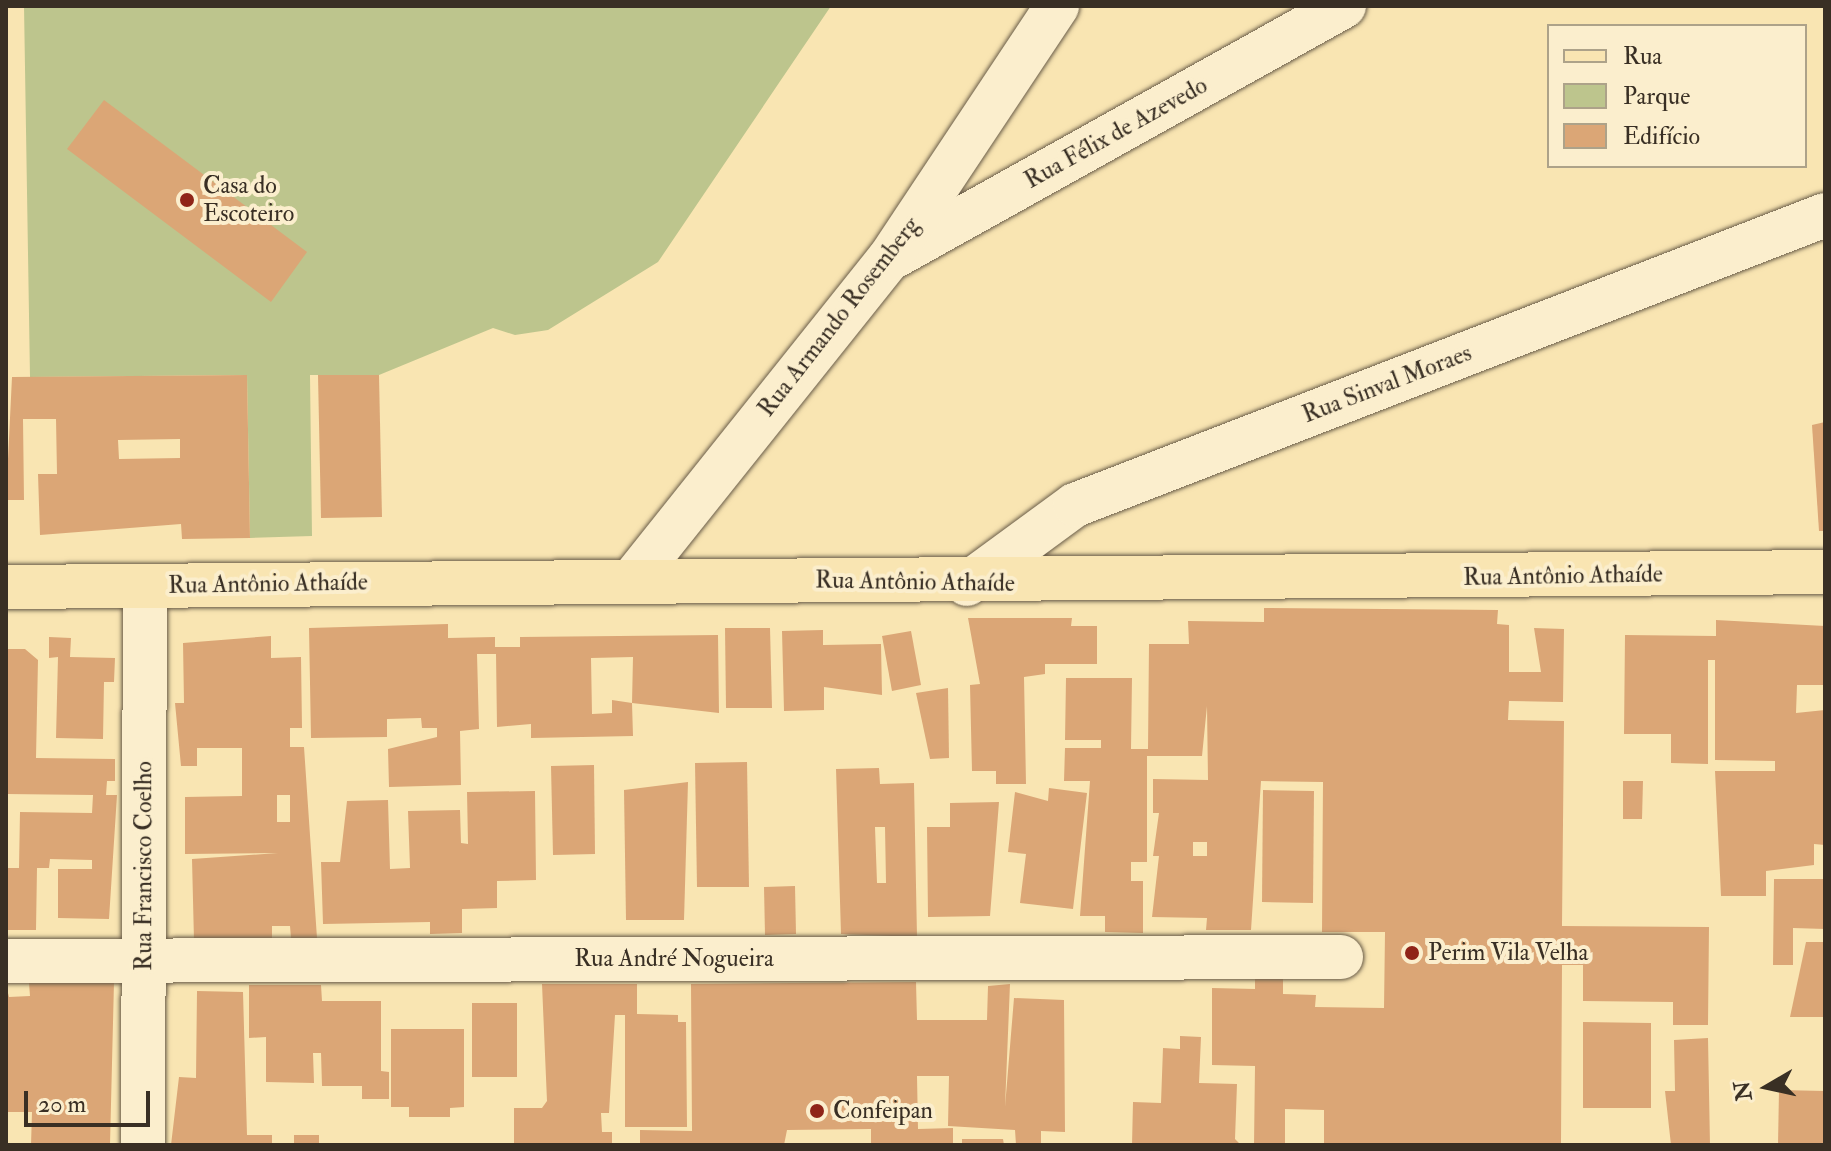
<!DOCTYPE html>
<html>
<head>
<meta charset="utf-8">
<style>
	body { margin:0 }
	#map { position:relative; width:1831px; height:1151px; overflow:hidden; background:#f9e5b2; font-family:"IM FELL Double Pica",serif }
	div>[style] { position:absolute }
	.green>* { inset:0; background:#bdc58d }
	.building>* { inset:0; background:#dba676 }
	.roads { filter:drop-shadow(0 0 2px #695c48) drop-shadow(0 0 2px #695c48) }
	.minor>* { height:44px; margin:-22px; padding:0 22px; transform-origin:22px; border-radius:22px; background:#fbeecd }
	.major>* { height:44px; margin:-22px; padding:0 22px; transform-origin:22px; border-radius:22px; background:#f9e5b2 }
	.dots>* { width:22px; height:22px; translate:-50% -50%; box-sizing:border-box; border:4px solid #fbeecd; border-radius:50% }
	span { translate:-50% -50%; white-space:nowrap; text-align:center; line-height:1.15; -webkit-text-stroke:8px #fbeecd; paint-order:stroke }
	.street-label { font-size:24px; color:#392f24 }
	.poi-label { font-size:24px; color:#392f24 }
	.left { translate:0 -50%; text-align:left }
	.frame { position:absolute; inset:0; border:8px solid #392f24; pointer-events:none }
	.legend { position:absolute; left:1547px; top:24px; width:260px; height:144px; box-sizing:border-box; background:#fbeecd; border:2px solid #ada289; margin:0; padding:10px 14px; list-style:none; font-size:24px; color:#392f24 }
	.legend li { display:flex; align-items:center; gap:16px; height:40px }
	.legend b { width:40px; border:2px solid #ada289 }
	.north { position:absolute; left:1727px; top:1047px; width:80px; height:80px; -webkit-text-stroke:6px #fbeecd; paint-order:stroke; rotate:261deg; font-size:22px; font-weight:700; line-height:32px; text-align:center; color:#392f24 }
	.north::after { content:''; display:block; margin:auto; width:28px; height:36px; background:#392f24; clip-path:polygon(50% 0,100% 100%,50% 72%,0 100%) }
	.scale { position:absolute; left:24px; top:1091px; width:126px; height:36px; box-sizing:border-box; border:4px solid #392f24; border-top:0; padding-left:10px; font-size:24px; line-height:28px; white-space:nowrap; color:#392f24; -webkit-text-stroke:6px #fbeecd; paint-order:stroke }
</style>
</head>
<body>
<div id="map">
	<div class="green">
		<div style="clip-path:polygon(24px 6px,831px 6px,658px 262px,548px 330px,515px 335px,493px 328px,379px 375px,310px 375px,312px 536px,250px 538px,247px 375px,30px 377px)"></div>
	</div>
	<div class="building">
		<div style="clip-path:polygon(104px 100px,307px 252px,271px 302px,67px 149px)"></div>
		<div style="clip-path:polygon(evenodd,247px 375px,250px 538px,182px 539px,181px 524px,40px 535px,38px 474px,57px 474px,56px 419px,23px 419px,24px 500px,6px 500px,12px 377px,247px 375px,180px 439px,180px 458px,119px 459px,118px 440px,180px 439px)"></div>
		<div style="clip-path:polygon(318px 375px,379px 375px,382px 517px,321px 518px)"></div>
		<div style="clip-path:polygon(1825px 422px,1825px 531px,1819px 531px,1812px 425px)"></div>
		<div style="clip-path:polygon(evenodd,1264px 608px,1498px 610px,1497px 624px,1509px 625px,1509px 672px,1541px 672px,1534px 628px,1564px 629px,1563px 702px,1509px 701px,1508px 720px,1564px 721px,1562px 926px,1709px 927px,1708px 1025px,1673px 1025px,1673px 1002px,1583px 1001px,1583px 965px,1562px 965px,1561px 1145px,1324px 1145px,1324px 1110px,1285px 1109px,1285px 1145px,1254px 1145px,1255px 1066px,1212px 1065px,1212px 988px,1255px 989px,1255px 977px,1283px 977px,1283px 994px,1316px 995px,1315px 1007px,1384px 1008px,1385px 932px,1322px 932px,1323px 782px,1261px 781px,1251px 930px,1206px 930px,1207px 918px,1152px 917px,1159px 856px,1153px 856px,1159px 813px,1153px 813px,1153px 779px,1208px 780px,1207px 706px,1202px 756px,1147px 756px,1147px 862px,1131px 862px,1131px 881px,1143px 881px,1143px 933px,1105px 932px,1105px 916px,1080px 916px,1090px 781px,1064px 781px,1065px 748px,1101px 748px,1101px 740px,1065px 740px,1066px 678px,1132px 678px,1131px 749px,1148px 749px,1149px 644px,1189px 644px,1188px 621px,1264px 622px,1264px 608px,1193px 842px,1207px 842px,1207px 856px,1193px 856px,1193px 842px)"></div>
		<div style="clip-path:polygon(968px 618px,1072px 618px,1071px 626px,1097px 626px,1097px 664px,1045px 664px,1045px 674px,1024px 677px,1026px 784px,996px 784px,996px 771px,972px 771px,970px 685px,980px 684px)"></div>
		<div style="clip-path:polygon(1716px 620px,1825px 626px,1825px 685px,1797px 685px,1796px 713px,1825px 710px,1825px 845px,1814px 844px,1814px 865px,1766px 871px,1766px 896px,1721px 896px,1715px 771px,1775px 771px,1775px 761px,1715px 760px,1715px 660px,1708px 660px,1708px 764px,1671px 763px,1671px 734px,1624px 734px,1625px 635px,1716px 636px)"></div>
		<div style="clip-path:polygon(evenodd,448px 624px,448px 638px,495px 637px,495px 647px,520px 647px,520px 637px,718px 635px,719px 713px,632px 703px,633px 736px,531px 738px,531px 724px,497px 727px,496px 654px,477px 654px,479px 729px,460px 731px,461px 785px,389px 787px,388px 749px,437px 737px,437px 728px,422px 728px,421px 718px,387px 719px,387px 737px,311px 738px,309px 628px,448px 624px,633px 657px,632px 703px,612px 700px,612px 713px,592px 714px,591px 658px,633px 657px)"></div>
		<div style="clip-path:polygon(725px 628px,770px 628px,772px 708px,726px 708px)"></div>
		<div style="clip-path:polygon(823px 630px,823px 645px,881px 644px,882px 695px,824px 687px,824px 710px,784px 711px,782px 631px)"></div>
		<div style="clip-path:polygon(911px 631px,921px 685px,892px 691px,882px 636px)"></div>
		<div style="clip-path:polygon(evenodd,271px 636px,271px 658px,301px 657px,302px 728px,290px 728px,290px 747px,304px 747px,317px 938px,291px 938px,290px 926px,272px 926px,272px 939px,194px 941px,192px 859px,278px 853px,185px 854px,185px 797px,242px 796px,242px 748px,197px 748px,197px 766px,181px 766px,175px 703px,184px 703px,183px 643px,271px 636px,277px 795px,290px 795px,290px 822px,277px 822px,277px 795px)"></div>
		<div style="clip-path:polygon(49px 637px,71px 638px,70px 657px,115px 658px,114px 682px,104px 682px,103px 739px,56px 738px,58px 657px,49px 658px)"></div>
		<div style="clip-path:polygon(6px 649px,25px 649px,38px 660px,36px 758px,115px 759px,115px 781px,107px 781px,106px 795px,117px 795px,109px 919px,58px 918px,58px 869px,92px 869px,92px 860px,50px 859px,49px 868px,37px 868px,36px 930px,6px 930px,6px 868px,19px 868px,20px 812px,92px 813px,93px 795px,6px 794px)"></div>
		<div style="clip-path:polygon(948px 688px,949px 758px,930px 759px,916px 693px)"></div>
		<div style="clip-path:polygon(747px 762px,749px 887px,697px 887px,695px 763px)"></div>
		<div style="clip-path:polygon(594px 765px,595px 854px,553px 855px,551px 766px)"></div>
		<div style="clip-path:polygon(evenodd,879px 768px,880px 784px,914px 783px,917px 937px,841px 934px,836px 769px,879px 768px,875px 827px,885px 827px,886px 883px,877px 883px,875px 827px)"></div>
		<div style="clip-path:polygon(1623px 781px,1643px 781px,1642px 819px,1623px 819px)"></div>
		<div style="clip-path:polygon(688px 782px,684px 920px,626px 920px,624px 790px)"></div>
		<div style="clip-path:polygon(1049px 788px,1087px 793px,1073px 909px,1020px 903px,1026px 854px,1008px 852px,1015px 792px,1048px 801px)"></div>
		<div style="clip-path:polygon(1263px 790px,1314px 791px,1313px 903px,1262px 902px)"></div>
		<div style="clip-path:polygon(535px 791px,536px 880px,497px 881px,497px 908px,462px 909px,462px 933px,430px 934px,430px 922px,323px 924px,321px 862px,340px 862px,347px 801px,388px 800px,390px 869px,410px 868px,408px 811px,460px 810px,461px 843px,468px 844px,467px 792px)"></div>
		<div style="clip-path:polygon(999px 802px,990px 916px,928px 917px,927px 827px,950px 827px,950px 803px)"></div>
		<div style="clip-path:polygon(1774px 879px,1825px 879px,1825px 929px,1793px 928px,1793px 965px,1773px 965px)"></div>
		<div style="clip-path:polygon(795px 886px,796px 934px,765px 935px,764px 887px)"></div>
		<div style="clip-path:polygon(1806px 942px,1825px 942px,1825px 1017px,1790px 1017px)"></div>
		<div style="clip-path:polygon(114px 982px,110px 1145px,31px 1145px,32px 1112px,6px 1112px,6px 985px,9px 997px,30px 996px,29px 983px)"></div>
		<div style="clip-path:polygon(916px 982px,917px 1020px,987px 1020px,988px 986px,1010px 984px,1005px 1107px,1014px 998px,1064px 1000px,1065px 1132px,1041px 1131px,1041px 1145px,1016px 1145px,1015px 1130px,948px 1126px,949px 1076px,917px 1076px,918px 1129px,953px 1128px,953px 1145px,871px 1145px,871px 1129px,787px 1130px,784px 1145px,640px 1145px,640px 1130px,692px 1131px,691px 984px)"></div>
		<div style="clip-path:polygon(542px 984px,637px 984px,637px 1014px,678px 1015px,678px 1022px,686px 1022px,687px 1127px,625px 1127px,625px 1015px,615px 1015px,609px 1113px,601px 1113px,602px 1132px,612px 1132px,612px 1145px,514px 1145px,514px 1108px,542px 1108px,547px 1101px)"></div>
		<div style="clip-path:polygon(249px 985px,321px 985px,322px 1001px,381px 1001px,381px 1071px,389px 1072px,389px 1099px,362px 1099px,362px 1086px,322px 1086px,321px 1053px,313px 1053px,314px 1083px,266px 1082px,266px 1037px,249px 1038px)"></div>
		<div style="clip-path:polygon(197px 991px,243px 992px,247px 1135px,272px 1135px,272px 1145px,171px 1145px,179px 1077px,196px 1078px)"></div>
		<div style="clip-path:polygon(472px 1003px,517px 1003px,517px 1077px,472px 1077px)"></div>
		<div style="clip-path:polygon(1583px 1022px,1651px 1023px,1651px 1108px,1583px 1108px)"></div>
		<div style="clip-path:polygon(391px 1029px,464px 1029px,464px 1107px,450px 1108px,450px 1117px,409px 1117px,409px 1107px,391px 1107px)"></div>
		<div style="clip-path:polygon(1180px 1036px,1201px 1037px,1199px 1083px,1237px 1084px,1235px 1139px,1241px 1145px,1132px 1145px,1133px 1102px,1161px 1103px,1163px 1048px,1180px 1049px)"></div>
		<div style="clip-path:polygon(1708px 1038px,1710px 1145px,1671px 1145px,1665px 1091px,1675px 1091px,1674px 1040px)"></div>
		<div style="clip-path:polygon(1779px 1090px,1825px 1091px,1825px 1145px,1778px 1145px)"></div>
		<div style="clip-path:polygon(294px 1135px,319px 1135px,319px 1145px,294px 1145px)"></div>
		<div style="clip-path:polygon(962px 1139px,1003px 1139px,1004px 1145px,962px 1145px)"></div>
	</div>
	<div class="roads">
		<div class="minor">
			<div style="left:895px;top:256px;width:514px;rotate:-29.11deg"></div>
			<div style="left:634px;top:578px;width:408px;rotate:-51.4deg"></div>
			<div style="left:889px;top:259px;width:304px;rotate:-56.4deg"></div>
			<div style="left:967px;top:584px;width:134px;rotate:-36.2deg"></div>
			<div style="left:1075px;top:505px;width:804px;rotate:-21.14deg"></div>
			<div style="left:6px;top:961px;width:1335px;rotate:-0.17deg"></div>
			<div style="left:143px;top:1145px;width:559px;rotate:-89.8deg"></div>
		</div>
		<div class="major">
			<div style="left:6px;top:587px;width:1819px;rotate:-0.47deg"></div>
		</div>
	</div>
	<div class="dots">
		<div style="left:187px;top:200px;background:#8f2418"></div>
		<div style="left:1412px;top:953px;background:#8f2418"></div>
		<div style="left:817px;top:1111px;background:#8f2418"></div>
	</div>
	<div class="street-label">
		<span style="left:1116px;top:133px;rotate:-29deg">Rua Félix de Azevedo</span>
		<span style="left:839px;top:317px;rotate:-52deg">Rua Armando Rosemberg</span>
		<span style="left:1387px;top:384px;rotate:-21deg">Rua Sinval Moraes</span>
		<span style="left:1563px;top:576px;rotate:-1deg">Rua Antônio Athaíde</span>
		<span style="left:915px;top:582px;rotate:1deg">Rua Antônio Athaíde</span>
		<span style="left:268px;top:584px;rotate:-1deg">Rua Antônio Athaíde</span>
		<span style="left:144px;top:866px;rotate:-90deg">Rua Francisco Coelho</span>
		<span style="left:674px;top:959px">Rua André Nogueira</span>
	</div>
	<div class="poi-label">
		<span class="left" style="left:203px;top:200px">Casa do<br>Escoteiro</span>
		<span class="left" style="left:1428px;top:953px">Perim Vila Velha</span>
		<span class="left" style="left:833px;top:1111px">Confeipan</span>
	</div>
	<div class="frame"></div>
	<ul class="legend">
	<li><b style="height:10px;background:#f9e5b2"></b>Rua</li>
	<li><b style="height:22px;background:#bdc58d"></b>Parque</li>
	<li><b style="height:22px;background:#dba676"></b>Edifício</li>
	</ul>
	<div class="north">N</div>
	<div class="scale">20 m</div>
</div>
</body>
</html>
